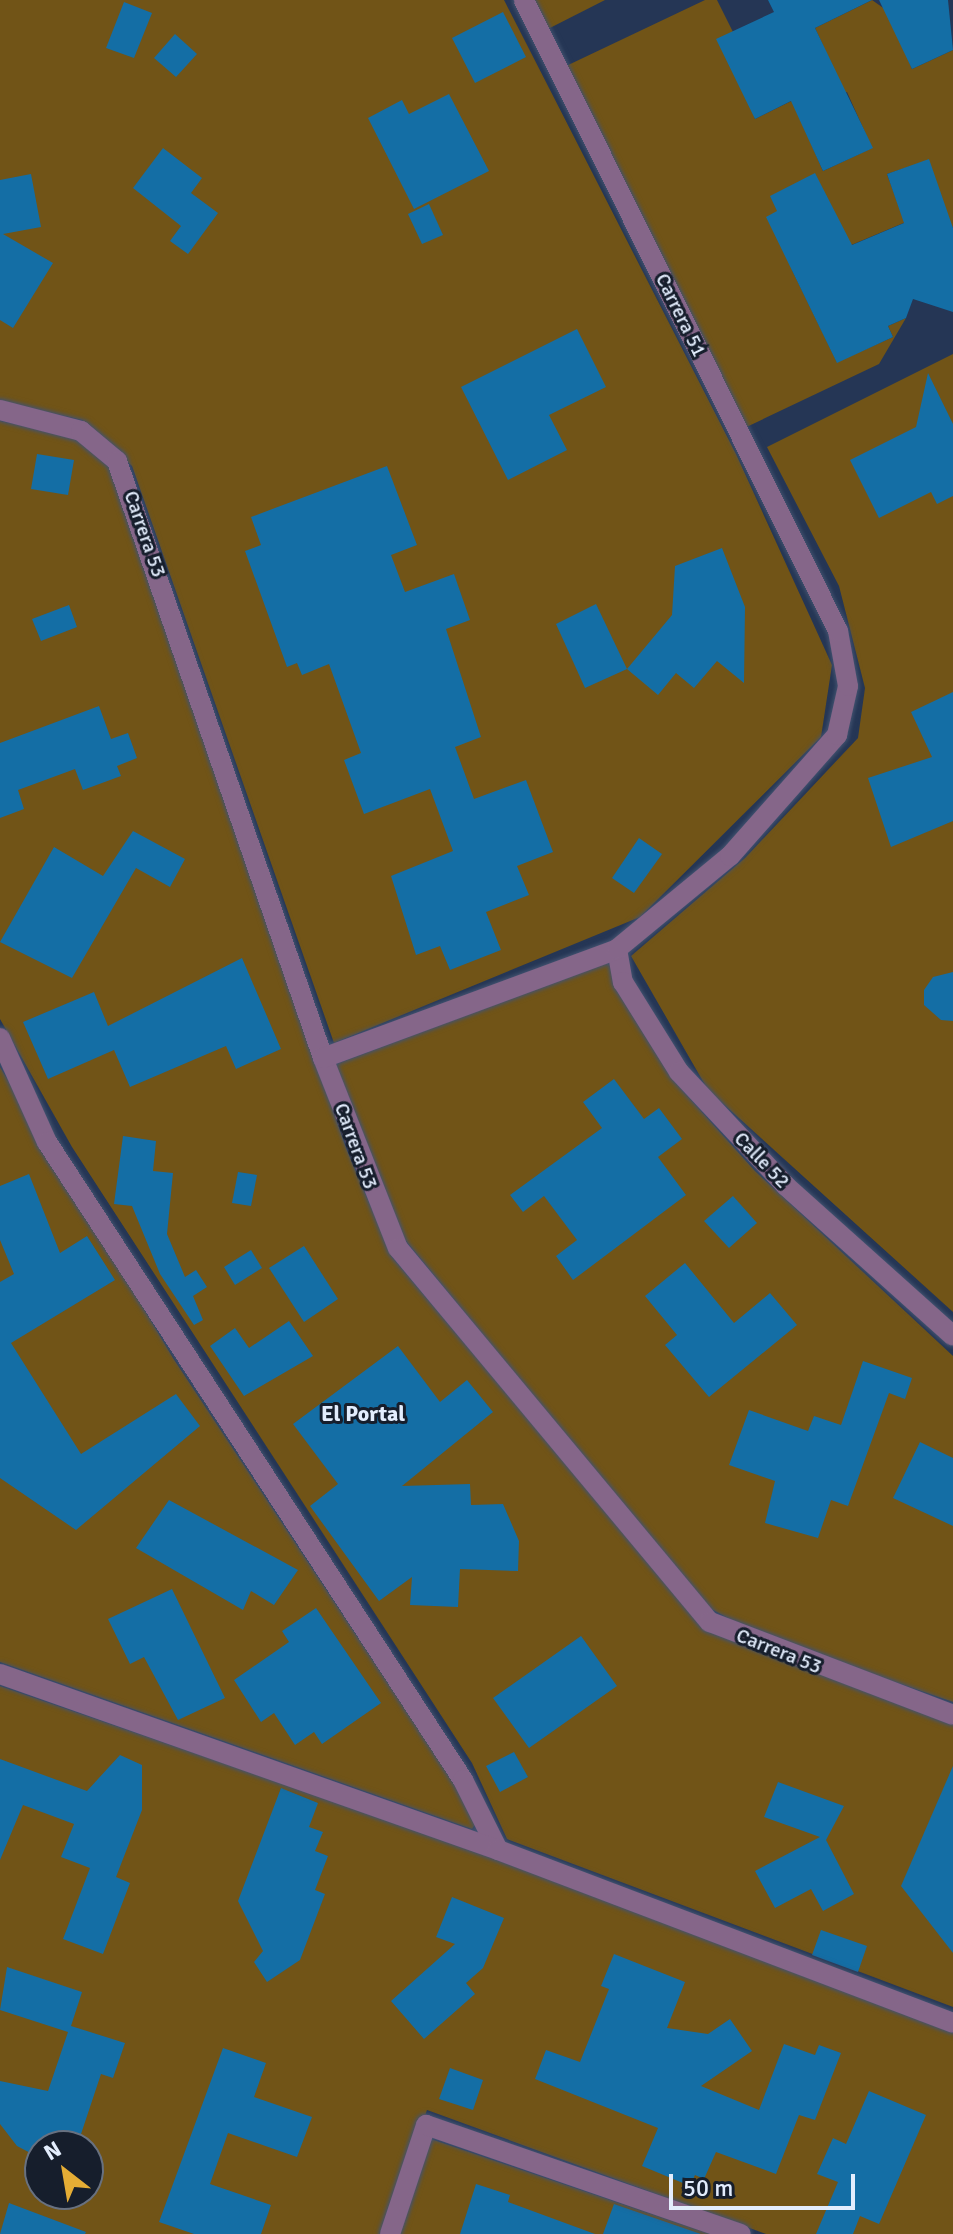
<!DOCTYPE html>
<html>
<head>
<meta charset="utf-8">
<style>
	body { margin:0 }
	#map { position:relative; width:953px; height:2234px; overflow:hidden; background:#253655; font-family:Signika,sans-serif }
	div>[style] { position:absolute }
	.green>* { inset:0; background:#715417 }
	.building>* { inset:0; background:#146ea5 }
	.roads { filter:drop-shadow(0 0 2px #435370) drop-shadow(0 0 2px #435370) }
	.minor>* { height:20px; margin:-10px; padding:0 10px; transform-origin:10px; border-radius:10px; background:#856689 }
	span { translate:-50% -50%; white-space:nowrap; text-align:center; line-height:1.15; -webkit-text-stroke:6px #161e2c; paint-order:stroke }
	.street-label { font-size:20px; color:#e3edfd }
	.neighbourhood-label { font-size:22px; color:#e3edfd; font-weight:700 }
	.north { position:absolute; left:24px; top:2130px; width:80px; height:80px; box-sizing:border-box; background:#161e2c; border:2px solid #687180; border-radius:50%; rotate:329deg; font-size:22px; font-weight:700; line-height:32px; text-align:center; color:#e3edfd }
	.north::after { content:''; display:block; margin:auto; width:28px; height:36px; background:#e5ad35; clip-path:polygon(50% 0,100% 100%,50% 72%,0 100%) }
	.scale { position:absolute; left:669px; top:2174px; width:186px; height:36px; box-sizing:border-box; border:4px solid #e3edfd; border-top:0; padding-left:10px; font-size:24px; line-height:28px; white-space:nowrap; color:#e3edfd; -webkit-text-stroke:6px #161e2c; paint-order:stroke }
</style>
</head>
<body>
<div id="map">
	<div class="green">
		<div style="clip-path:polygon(0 0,504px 0,736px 454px,832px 665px,821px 737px,640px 917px,334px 1043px,132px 466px,82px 420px,0 401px)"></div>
		<div style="clip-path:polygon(528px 0,605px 0,544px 31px)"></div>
		<div style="clip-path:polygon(evenodd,705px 0,717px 0,733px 32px,755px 119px,838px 78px,815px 28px,872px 0,889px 12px,912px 69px,953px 50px,953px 227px,913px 219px,792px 270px,837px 362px,893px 337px,888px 326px,906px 318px,879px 364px,738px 431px,564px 67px,705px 0,847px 92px,872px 148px,823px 171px,798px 114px,847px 92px,705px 0,929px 160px,902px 215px,887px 174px,929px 160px)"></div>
		<div style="clip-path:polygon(953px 354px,953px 1312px,708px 1090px,631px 956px,745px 858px,858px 738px,865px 688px,839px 586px,767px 447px)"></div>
		<div style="clip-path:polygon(0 421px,77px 437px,114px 469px,346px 1148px,392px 1257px,703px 1628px,953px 1723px,953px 2007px,507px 1839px,472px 1763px,72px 1147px,0 1019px)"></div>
		<div style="clip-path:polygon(613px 960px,673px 1080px,755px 1171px,953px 1356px,953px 1702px,757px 1634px,706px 1606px,401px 1235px,334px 1065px)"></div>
		<div style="clip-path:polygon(0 1067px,173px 1358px,458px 1789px,476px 1823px,472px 1829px,0 1662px)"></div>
		<div style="clip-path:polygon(evenodd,0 1686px,486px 1854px,953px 2033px,953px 2234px,766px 2234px,427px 2110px,383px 2234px,0 2234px,0 1686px,40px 2146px,88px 2146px,88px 2194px,40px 2194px,40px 2146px)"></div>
		<div style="clip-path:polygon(431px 2139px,710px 2234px,400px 2234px)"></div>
	</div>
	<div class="building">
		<div style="clip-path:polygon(768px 0,872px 0,815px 28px,873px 148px,823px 171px,791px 101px,755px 119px,716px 39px,774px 12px)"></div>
		<div style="clip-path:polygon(879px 0,948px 0,953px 50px,912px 69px)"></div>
		<div style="clip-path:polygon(124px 2px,152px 13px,134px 58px,106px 48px)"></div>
		<div style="clip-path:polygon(503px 12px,526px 57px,475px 83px,452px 38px)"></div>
		<div style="clip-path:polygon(175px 34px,197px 54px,176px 77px,154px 58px)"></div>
		<div style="clip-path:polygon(449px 94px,489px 171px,414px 209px,368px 118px,402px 100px,409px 114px)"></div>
		<div style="clip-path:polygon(163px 148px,202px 178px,191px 193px,218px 213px,188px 254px,170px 241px,181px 226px,133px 188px)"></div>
		<div style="clip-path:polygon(929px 159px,953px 228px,953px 312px,913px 299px,906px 318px,888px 326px,893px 337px,837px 363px,766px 217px,777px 211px,770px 196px,815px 173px,852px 245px,904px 223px,887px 174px)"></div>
		<div style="clip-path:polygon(31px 174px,41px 227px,3px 234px,53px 263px,13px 328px,0 320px,0 180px)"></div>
		<div style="clip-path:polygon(429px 204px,443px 235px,422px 244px,408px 214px)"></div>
		<div style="clip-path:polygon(577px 329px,606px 387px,549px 415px,567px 450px,508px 480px,461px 387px)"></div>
		<div style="clip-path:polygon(928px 373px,953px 424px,953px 496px,937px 504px,931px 492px,879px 518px,850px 460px,916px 427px)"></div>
		<div style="clip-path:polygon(37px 454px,74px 460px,68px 495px,31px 489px)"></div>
		<div style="clip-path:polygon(387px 466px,417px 545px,391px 555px,405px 592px,454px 574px,470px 620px,446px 629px,481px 737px,455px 747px,474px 799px,526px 780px,553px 852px,517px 866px,529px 895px,486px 912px,501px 950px,450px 970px,440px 946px,416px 955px,391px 876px,453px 851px,430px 789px,364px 814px,344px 760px,361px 753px,329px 664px,302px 675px,297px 663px,287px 667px,245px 551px,261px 545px,251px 517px)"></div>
		<div style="clip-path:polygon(722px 548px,745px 607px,744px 683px,717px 661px,694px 688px,676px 673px,658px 695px,627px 669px,672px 615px,675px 566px)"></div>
		<div style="clip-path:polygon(596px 604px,627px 669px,585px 688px,556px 624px)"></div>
		<div style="clip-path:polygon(69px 605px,77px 627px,41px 641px,32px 619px)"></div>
		<div style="clip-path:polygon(953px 692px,953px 821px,891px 847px,868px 778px,932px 757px,911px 712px)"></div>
		<div style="clip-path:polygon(99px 706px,111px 739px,128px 733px,137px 758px,117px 766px,121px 776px,83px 790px,75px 769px,18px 790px,24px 809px,0 818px,0 743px)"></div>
		<div style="clip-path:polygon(133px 831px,185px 859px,170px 887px,136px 868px,72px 978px,0 942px,54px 847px,103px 876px)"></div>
		<div style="clip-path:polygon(639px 838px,662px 854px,634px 893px,612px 878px)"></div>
		<div style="clip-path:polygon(242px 958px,281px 1049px,236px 1069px,226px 1046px,130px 1087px,114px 1050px,48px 1079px,23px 1022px,94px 992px,108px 1026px)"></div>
		<div style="clip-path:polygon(953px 972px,953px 1021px,941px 1020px,924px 1005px,924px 990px,933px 977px)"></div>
		<div style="clip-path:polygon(614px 1079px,644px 1119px,659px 1108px,682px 1139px,658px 1157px,686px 1195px,573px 1280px,556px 1256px,577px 1240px,544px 1196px,523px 1212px,510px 1195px,602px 1128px,583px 1102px)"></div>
		<div style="clip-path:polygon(123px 1136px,156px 1141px,153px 1171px,173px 1173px,167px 1234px,185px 1277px,196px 1270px,207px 1287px,193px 1296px,203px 1320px,194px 1325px,160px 1274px,132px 1206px,114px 1204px)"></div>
		<div style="clip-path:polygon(238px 1172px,257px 1175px,251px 1206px,232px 1203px)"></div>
		<div style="clip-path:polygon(29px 1174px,60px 1253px,87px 1236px,115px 1280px,11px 1343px,81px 1454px,176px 1394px,200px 1426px,76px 1530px,0 1478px,0 1282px,14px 1274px,0 1240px,0 1186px)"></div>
		<div style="clip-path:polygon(733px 1196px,757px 1223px,729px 1248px,704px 1221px)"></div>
		<div style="clip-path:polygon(304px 1246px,338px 1299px,304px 1322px,269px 1268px)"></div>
		<div style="clip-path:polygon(251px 1250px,262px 1268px,235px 1285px,224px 1267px)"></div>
		<div style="clip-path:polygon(685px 1263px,734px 1323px,770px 1293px,797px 1325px,709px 1397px,665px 1345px,677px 1335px,645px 1296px)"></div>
		<div style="clip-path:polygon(289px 1321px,313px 1356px,244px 1396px,210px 1346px,235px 1328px,249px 1348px)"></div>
		<div style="clip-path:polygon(398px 1346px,440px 1402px,467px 1380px,493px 1412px,402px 1486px,470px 1484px,471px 1505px,503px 1504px,519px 1541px,518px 1571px,460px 1569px,458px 1607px,410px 1605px,412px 1577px,379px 1601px,310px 1506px,338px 1484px,293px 1424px)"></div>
		<div style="clip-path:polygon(863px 1361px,912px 1378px,905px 1399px,889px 1393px,848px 1506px,831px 1500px,818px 1538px,765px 1523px,775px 1481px,729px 1465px,749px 1410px,808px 1431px,814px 1416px,841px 1425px)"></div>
		<div style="clip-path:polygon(920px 1442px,953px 1458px,953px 1526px,893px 1498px)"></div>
		<div style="clip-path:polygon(169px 1500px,298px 1570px,274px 1605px,251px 1591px,243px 1610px,136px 1548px)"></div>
		<div style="clip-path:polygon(172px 1589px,225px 1698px,178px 1720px,144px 1657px,130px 1664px,108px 1619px)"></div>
		<div style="clip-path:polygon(316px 1608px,381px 1703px,322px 1744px,314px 1732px,295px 1745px,274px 1713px,261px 1722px,234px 1680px,289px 1642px,282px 1631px)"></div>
		<div style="clip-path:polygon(581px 1636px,617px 1686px,529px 1748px,493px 1698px)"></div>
		<div style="clip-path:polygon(514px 1752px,528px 1777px,500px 1792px,486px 1766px)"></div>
		<div style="clip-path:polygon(120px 1755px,142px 1765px,142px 1810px,116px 1877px,130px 1883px,103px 1954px,63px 1939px,90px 1868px,61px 1857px,74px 1824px,23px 1805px,0 1860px,0 1759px,87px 1791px)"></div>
		<div style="clip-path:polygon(953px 1766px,953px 1953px,901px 1886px)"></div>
		<div style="clip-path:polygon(778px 1782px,844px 1806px,826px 1840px,854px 1894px,823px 1911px,811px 1889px,775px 1908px,755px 1871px,820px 1837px,764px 1817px)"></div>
		<div style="clip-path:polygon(281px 1788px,318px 1803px,309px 1827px,323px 1832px,315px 1851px,328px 1856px,315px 1890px,325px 1894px,300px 1960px,267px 1982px,254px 1962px,263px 1951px,238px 1901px)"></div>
		<div style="clip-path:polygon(452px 1897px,504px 1918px,483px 1968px,466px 1983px,475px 1994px,424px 2039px,391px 2001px,455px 1944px,436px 1937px)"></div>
		<div style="clip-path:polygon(821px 1930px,867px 1946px,858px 1972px,812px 1955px)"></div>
		<div style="clip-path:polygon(614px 1954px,685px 1982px,667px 2028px,708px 2034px,730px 2019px,752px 2051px,701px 2086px,759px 2110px,784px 2044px,815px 2055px,819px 2045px,841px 2053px,815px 2120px,799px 2115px,776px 2174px,716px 2152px,704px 2179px,695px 2175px,690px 2186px,642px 2166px,658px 2128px,535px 2079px,546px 2050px,580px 2062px,609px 1989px,601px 1986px)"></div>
		<div style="clip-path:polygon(7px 1967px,82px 1992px,71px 2026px,125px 2043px,113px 2078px,101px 2074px,77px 2146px,40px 2146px,40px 2158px,17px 2146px,0 2124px,0 2081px,48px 2091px,68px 2032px,0 2010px)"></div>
		<div style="clip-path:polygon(223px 2048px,266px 2063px,254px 2097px,312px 2117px,297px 2157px,228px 2133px,210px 2184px,271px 2205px,261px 2234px,194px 2234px,159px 2222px)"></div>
		<div style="clip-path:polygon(450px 2068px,483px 2080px,473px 2110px,439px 2099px)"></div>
		<div style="clip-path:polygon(869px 2091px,926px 2115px,879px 2224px,860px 2216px,853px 2234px,816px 2234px,838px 2182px,817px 2174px,833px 2138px,846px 2144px)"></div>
		<div style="clip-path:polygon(476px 2184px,510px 2195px,508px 2202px,595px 2234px,460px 2234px)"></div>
		<div style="clip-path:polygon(9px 2203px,86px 2232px,85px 2234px,0 2234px)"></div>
		<div style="clip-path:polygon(614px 2204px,701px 2234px,603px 2234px)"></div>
	</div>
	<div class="roads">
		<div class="minor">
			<div style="left:0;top:410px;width:84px;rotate:14.5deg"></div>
			<div style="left:81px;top:431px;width:47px;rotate:39.8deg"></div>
			<div style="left:117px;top:461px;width:632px;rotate:70.96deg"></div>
			<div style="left:323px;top:1058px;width:204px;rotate:68.5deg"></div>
			<div style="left:398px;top:1248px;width:487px;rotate:50.2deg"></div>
			<div style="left:710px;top:1622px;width:260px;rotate:20.9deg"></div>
			<div style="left:617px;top:949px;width:34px;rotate:80deg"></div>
			<div style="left:623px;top:982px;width:106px;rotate:58.1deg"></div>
			<div style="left:679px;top:1072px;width:156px;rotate:46.8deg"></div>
			<div style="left:786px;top:1186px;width:224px;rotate:41.9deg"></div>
			<div style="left:0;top:1038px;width:114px;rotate:65.7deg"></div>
			<div style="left:47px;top:1142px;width:762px;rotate:56.89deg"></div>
			<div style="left:463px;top:1780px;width:78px;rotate:63.4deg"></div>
			<div style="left:323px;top:1058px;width:314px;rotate:-20.3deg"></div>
			<div style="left:617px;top:949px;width:146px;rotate:-39.5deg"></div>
			<div style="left:730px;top:856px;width:162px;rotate:-48.5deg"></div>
			<div style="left:837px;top:735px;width:50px;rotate:-77.3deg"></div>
			<div style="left:848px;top:686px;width:56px;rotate:-100.3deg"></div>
			<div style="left:838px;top:631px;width:705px;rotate:-116.46deg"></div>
			<div style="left:0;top:1674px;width:528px;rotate:19.46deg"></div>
			<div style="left:498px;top:1850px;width:487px;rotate:20.8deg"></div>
			<div style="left:390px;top:2234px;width:115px;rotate:-71.7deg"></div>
			<div style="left:426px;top:2125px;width:333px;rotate:19.1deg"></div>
		</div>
	</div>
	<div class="street-label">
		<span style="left:681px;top:315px;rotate:64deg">Carrera 51</span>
		<span style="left:145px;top:534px;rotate:71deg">Carrera 53</span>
		<span style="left:356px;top:1146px;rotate:70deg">Carrera 53</span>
		<span style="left:762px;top:1160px;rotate:46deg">Calle 52</span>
		<span style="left:779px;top:1651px;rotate:22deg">Carrera 53</span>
	</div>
	<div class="neighbourhood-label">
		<span style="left:363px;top:1414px">El Portal</span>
	</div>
	<div class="north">N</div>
	<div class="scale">50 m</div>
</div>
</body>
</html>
